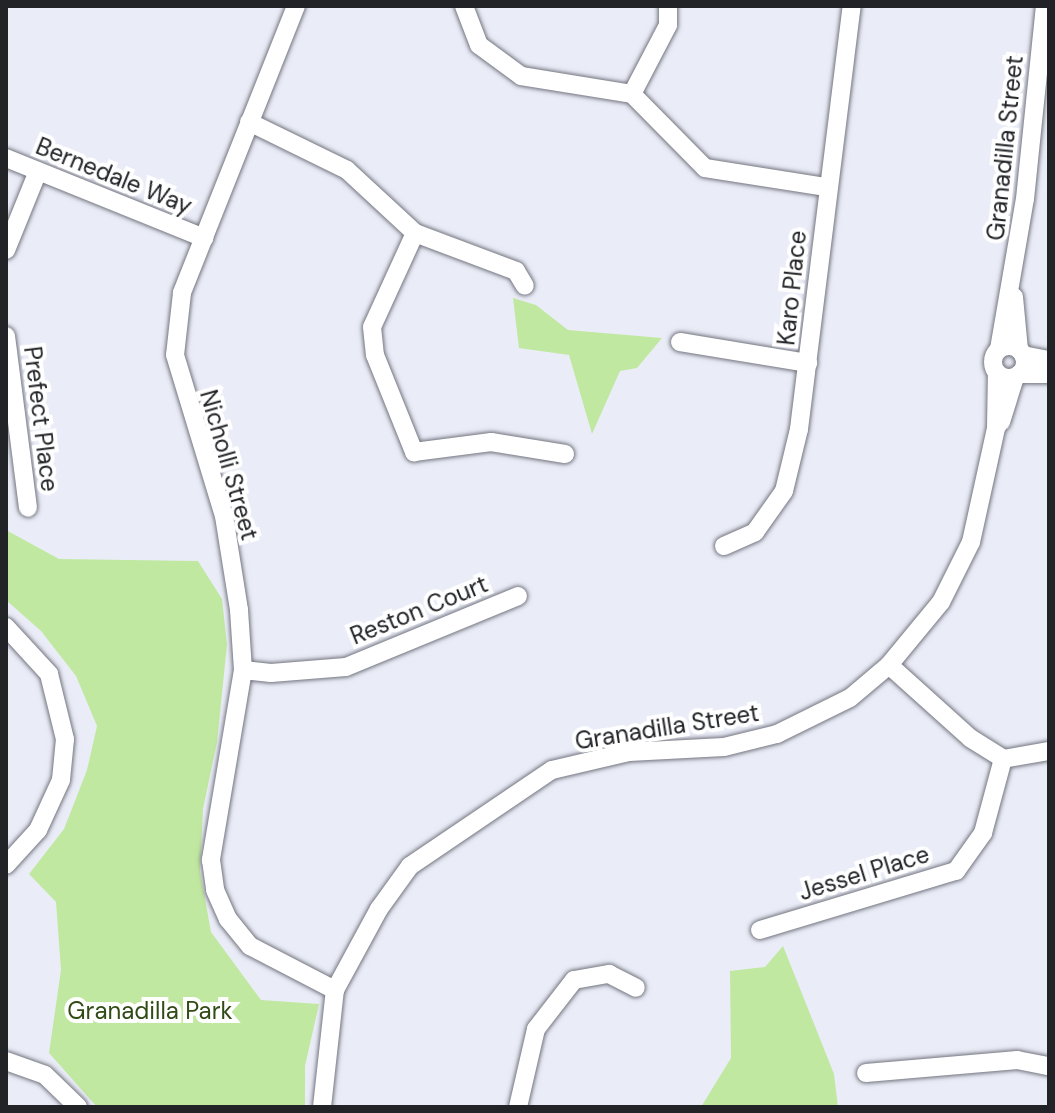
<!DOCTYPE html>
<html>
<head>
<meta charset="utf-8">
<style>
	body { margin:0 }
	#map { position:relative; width:1055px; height:1113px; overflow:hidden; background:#eaedf8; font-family:"DM Sans",sans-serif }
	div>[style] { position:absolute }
	.green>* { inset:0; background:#c1e8a1 }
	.roads { filter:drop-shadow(0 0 2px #73757f) drop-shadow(0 0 2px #73757f) }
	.street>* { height:18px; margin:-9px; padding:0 9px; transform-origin:9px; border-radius:9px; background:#fff }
	.street>.ring { margin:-9px; padding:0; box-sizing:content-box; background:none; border:18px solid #fff; border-radius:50% }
	span { translate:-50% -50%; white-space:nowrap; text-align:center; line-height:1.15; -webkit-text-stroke:8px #fff; paint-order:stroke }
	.street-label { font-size:24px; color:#222327 }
	.park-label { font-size:24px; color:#314b16 }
	.frame { position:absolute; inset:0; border:8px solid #222327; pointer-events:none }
</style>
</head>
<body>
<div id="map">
	<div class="green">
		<div style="clip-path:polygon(513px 298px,536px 305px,568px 330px,662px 338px,637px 368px,620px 371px,592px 434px,569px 355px,519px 348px)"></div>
		<div style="clip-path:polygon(6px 530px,59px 559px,198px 561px,222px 599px,227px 645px,217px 742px,203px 809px,200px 871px,211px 932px,261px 1000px,319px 1004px,305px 1066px,305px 1107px,97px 1107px,49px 1053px,61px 970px,56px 902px,29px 874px,64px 829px,87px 770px,97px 726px,76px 676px,41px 631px,6px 600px)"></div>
		<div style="clip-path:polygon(783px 946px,834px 1074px,838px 1107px,701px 1107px,731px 1058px,730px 971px,765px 967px)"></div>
	</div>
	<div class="roads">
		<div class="street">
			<div style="left:296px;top:6px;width:309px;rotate:111.7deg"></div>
			<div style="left:182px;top:293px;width:62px;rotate:96.4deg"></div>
			<div style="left:175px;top:355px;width:168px;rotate:73.1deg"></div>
			<div style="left:224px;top:516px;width:95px;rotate:80.9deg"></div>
			<div style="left:239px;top:610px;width:60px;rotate:86.2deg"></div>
			<div style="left:243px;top:670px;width:193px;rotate:99.6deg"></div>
			<div style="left:211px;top:860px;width:30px;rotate:82deg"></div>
			<div style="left:215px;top:890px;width:32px;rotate:66deg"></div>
			<div style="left:228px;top:919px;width:35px;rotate:51deg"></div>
			<div style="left:250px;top:946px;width:96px;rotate:27.4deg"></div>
			<div style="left:464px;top:6px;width:42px;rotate:69deg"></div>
			<div style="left:479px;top:45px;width:52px;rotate:36.4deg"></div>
			<div style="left:521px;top:76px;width:112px;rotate:9.2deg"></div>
			<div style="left:632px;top:94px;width:104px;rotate:45.4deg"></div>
			<div style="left:705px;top:168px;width:123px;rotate:8.9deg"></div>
			<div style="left:632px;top:94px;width:78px;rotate:-62.4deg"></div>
			<div style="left:668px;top:25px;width:19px;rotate:-90deg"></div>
			<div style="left:249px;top:122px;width:109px;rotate:26.1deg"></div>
			<div style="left:347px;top:170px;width:93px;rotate:42.8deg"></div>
			<div style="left:415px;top:233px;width:108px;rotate:20.6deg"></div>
			<div style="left:516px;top:271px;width:17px;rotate:59deg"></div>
			<div style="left:6px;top:158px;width:214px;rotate:22deg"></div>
			<div style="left:415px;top:233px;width:103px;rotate:114.6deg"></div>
			<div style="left:372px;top:327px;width:28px;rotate:84deg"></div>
			<div style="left:375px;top:355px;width:105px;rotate:68.1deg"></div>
			<div style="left:414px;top:452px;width:78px;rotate:-7.4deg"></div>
			<div style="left:491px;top:442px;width:75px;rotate:9.2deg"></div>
			<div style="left:6px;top:250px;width:85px;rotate:-67.9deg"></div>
			<div style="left:1014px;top:297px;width:53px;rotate:84.6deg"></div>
			<div style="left:6px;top:336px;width:173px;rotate:82.7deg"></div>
			<div style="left:680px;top:342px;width:130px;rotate:9.3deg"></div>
			<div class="ring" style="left:993px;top:346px;width:14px;height:14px"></div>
			<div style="left:999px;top:349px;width:152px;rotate:-80.2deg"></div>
			<div style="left:1025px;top:199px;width:194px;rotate:-84.1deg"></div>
			<div style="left:1023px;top:355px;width:26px;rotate:11deg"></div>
			<div style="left:1019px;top:374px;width:30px"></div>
			<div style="left:1001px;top:422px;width:47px;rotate:-72.7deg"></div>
			<div style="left:724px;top:546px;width:34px;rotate:-24deg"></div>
			<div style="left:755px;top:532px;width:50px;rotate:-54.7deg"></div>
			<div style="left:784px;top:491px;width:64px;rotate:-76.4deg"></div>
			<div style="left:799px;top:429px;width:426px;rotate:-82.9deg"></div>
			<div style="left:6px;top:627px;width:64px;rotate:47.5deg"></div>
			<div style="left:49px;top:674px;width:67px;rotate:76.2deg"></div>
			<div style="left:65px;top:739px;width:41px;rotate:95.6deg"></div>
			<div style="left:61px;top:780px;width:55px;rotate:114.7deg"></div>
			<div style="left:38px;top:830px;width:47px;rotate:132.4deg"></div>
			<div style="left:889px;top:665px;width:109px;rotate:42deg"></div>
			<div style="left:970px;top:738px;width:39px;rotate:32deg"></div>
			<div style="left:1003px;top:759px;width:47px;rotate:-9.9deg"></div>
			<div style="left:243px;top:670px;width:28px;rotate:6deg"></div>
			<div style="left:271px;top:673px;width:75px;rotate:-4.6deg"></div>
			<div style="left:346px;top:667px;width:186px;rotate:-22.4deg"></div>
			<div style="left:760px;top:930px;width:205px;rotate:-16.8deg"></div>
			<div style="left:956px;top:871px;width:47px;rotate:-54.6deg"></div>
			<div style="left:983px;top:833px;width:77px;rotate:-74.9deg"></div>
			<div style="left:6px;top:1061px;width:41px;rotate:19.7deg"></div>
			<div style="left:45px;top:1075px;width:46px;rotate:44.1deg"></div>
			<div style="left:866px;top:1073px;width:152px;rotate:-4.9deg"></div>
			<div style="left:1017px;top:1060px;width:33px;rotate:11deg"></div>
			<div style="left:322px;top:1107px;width:118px;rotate:-83.7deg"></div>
			<div style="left:335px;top:990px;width:92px;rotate:-61.5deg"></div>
			<div style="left:379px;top:909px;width:53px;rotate:-54.2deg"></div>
			<div style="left:410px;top:866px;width:171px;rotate:-34.1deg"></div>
			<div style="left:552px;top:770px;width:79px;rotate:-13.2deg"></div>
			<div style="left:629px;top:752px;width:95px;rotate:-3deg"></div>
			<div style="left:724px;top:747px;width:55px;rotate:-13.8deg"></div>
			<div style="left:777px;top:734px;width:81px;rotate:-26.3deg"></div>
			<div style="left:850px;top:698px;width:51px;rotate:-40.2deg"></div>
			<div style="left:889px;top:665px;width:82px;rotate:-50.5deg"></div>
			<div style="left:941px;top:602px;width:67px;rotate:-63.4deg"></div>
			<div style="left:971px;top:542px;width:117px;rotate:-77.6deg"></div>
			<div style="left:996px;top:428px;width:55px;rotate:-89deg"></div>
			<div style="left:518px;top:1107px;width:80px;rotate:-77deg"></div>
			<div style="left:536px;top:1029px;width:62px;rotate:-52.2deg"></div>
			<div style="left:574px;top:980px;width:36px;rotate:-10deg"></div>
			<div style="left:609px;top:974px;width:30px;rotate:27deg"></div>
		</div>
	</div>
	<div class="street-label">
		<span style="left:1005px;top:148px;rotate:-84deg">Granadilla Street</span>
		<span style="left:114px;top:176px;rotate:22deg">Bernedale Way</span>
		<span style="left:792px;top:288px;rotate:-84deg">Karo Place</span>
		<span style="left:41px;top:419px;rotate:83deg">Prefect Place</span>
		<span style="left:229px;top:465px;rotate:74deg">Nicholli Street</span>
		<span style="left:419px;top:610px;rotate:-22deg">Reston Court</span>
		<span style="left:667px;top:727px;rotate:-9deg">Granadilla Street</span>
		<span style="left:864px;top:873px;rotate:-17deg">Jessel Place</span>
	</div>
	<div class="park-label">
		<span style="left:150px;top:1011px">Granadilla Park</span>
	</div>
	<div class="frame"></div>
</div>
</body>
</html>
